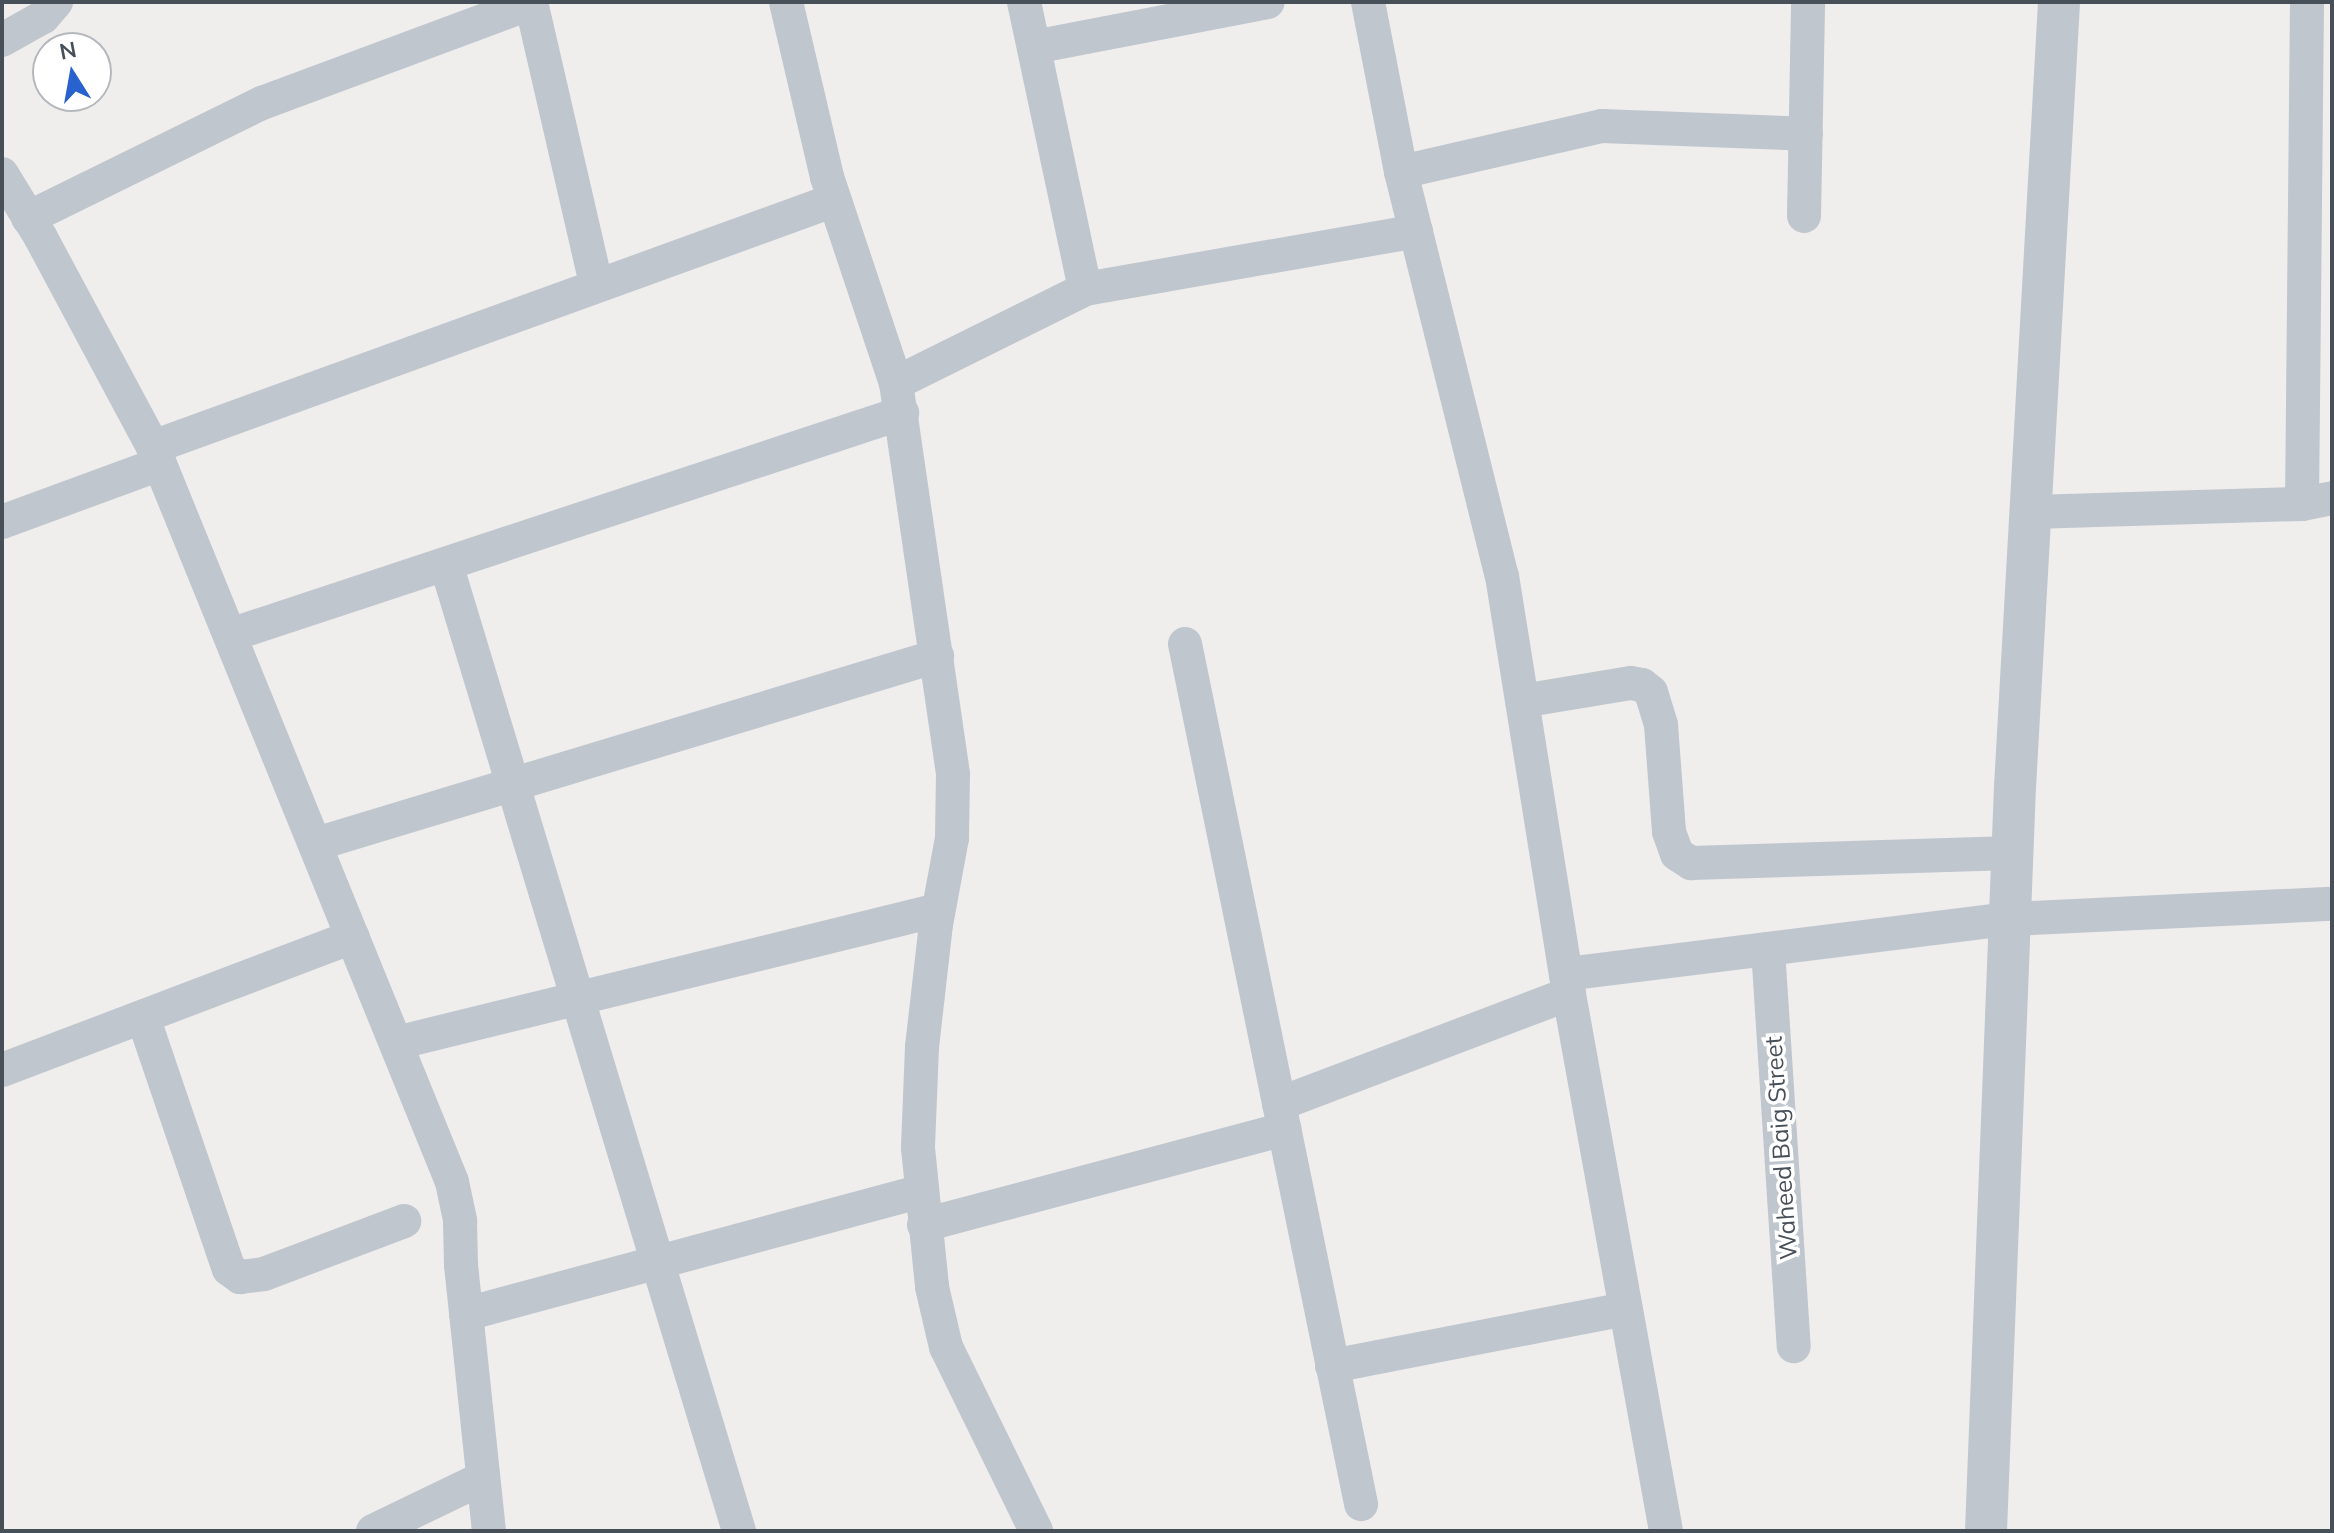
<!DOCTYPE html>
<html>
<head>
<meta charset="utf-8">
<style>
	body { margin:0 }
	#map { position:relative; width:2334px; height:1533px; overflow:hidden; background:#f0eded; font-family:Mulish,sans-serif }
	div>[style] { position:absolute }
	.minor>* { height:34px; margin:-17px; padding:0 17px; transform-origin:17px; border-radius:17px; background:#bfc6ce }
	.tertiary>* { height:42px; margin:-21px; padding:0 21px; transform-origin:21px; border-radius:21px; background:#bfc6ce }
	span { translate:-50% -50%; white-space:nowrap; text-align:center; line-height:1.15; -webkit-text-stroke:7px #fff; paint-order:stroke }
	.street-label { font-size:24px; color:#474f59 }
	.frame { position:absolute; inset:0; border:4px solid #474f59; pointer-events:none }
	.north { position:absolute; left:32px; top:32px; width:80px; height:80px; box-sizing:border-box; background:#fff; border:2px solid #b5b9bd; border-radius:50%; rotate:349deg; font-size:22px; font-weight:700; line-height:32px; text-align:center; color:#474f59 }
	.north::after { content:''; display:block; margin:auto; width:28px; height:36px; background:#2862cf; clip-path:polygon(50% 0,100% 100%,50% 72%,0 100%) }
</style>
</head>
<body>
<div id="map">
	<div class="minor">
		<div style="left:531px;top:2px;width:289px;rotate:77deg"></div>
		<div style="left:786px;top:2px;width:180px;rotate:76.8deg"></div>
		<div style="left:827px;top:177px;width:217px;rotate:71.5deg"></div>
		<div style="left:896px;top:383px;width:395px;rotate:81.7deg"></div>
		<div style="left:953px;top:774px;width:64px;rotate:90.9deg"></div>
		<div style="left:952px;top:838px;width:87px;rotate:100.5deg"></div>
		<div style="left:936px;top:924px;width:124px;rotate:96.5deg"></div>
		<div style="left:922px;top:1047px;width:101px;rotate:92.3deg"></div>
		<div style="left:918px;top:1148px;width:140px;rotate:84.2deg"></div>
		<div style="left:932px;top:1287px;width:62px;rotate:76.9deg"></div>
		<div style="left:946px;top:1347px;width:205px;rotate:63.9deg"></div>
		<div style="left:1024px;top:2px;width:293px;rotate:78deg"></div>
		<div style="left:1368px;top:2px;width:173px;rotate:79deg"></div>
		<div style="left:1401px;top:172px;width:416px;rotate:76deg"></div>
		<div style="left:1502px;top:576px;width:423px;rotate:80.9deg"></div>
		<div style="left:1569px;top:994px;width:546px;rotate:79.76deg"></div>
		<div style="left:2px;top:40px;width:47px;rotate:-29.3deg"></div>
		<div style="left:43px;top:17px;width:20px;rotate:-49deg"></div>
		<div style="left:1034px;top:47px;width:238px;rotate:-10.9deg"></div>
		<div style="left:1401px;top:172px;width:206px;rotate:-12.9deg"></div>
		<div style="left:1602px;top:126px;width:204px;rotate:2.2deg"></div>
		<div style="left:2px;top:174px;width:75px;rotate:58.6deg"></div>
		<div style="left:41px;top:238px;width:237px;rotate:61.8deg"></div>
		<div style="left:153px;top:447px;width:793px;rotate:67.86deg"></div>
		<div style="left:452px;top:1182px;width:40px;rotate:78deg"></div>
		<div style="left:460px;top:1221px;width:44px;rotate:88.7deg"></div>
		<div style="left:461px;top:1265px;width:267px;rotate:84deg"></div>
		<div style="left:1804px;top:216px;width:214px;rotate:-88.9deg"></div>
		<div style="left:28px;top:218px;width:261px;rotate:-26.2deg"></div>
		<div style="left:262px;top:103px;width:287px;rotate:-20.4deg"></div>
		<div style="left:896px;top:383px;width:211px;rotate:-26.4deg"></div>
		<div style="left:1085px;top:289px;width:336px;rotate:-9.9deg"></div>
		<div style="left:153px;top:447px;width:725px;rotate:-19.91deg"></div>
		<div style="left:2302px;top:504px;width:502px;rotate:-89.43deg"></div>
		<div style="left:2030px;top:512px;width:272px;rotate:-1.7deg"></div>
		<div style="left:2302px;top:504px;width:31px;rotate:-11deg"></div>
		<div style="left:2px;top:522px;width:168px;rotate:-20.2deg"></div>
		<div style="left:446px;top:564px;width:1010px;rotate:73.14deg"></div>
		<div style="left:230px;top:635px;width:708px;rotate:-18.28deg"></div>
		<div style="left:1185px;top:644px;width:878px;rotate:78.43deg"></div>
		<div style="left:1522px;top:701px;width:110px;rotate:-9.4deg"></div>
		<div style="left:1631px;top:683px;width:11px;rotate:10deg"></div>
		<div style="left:1642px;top:685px;width:11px;rotate:38deg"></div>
		<div style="left:1651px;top:692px;width:34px;rotate:73deg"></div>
		<div style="left:1661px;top:725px;width:107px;rotate:85.7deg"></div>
		<div style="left:1669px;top:832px;width:23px;rotate:70deg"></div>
		<div style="left:1677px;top:854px;width:17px;rotate:33deg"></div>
		<div style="left:1691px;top:863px;width:321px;rotate:-1.8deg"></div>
		<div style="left:316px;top:844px;width:649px;rotate:-16.84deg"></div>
		<div style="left:1768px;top:949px;width:398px;rotate:86.3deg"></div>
		<div style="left:1566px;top:974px;width:447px;rotate:-7.1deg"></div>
		<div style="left:2010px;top:919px;width:322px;rotate:-2.7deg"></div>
		<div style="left:143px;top:1017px;width:266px;rotate:71.2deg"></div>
		<div style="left:229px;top:1269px;width:14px;rotate:36deg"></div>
		<div style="left:240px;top:1277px;width:24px;rotate:-7deg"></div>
		<div style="left:264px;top:1274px;width:150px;rotate:-20.7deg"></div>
		<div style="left:396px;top:1043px;width:558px;rotate:-13.79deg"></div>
		<div style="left:2px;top:1070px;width:375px;rotate:-20.8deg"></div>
		<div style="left:1279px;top:1104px;width:310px;rotate:-20.8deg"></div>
		<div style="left:924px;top:1225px;width:373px;rotate:-14.9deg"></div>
		<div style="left:466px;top:1314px;width:472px;rotate:-15.1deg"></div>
		<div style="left:1332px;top:1366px;width:299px;rotate:-11deg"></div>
		<div style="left:373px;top:1531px;width:122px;rotate:-25.7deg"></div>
	</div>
	<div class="tertiary">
		<div style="left:1986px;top:1531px;width:745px;rotate:-87.77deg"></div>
		<div style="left:2015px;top:787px;width:786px;rotate:-86.79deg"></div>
	</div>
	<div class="street-label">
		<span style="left:1781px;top:1148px;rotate:-94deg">Waheed Baig Street</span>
	</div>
	<div class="frame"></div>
	<div class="north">N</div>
</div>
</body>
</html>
